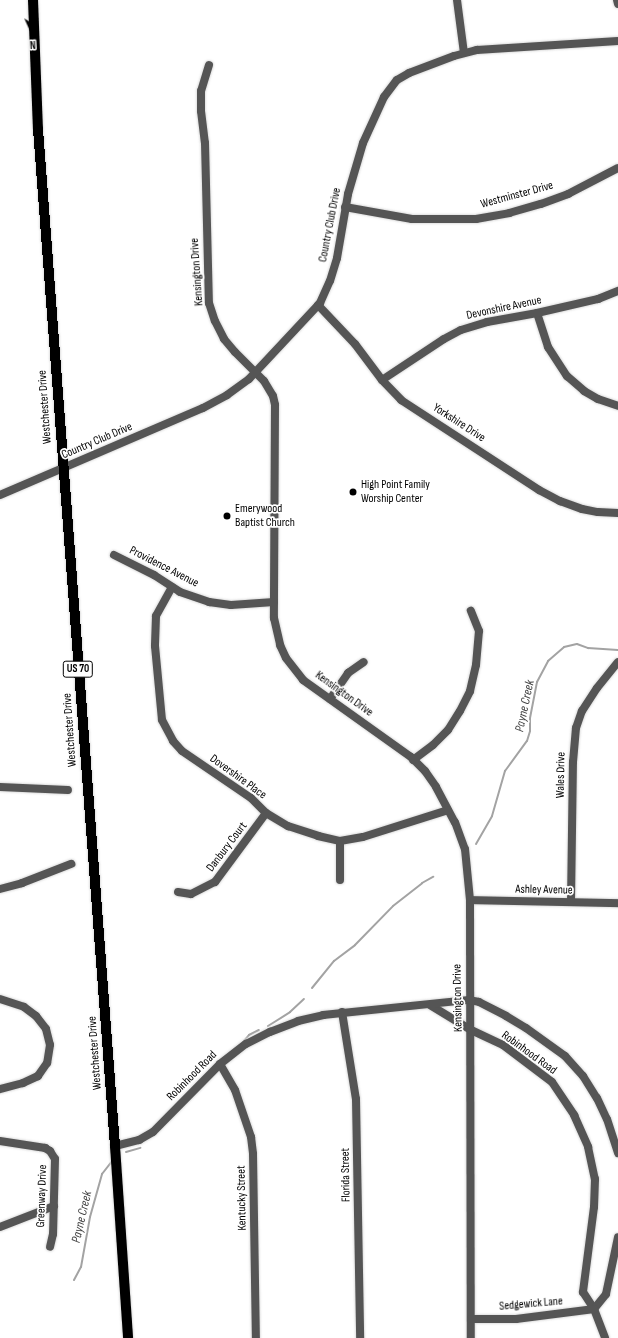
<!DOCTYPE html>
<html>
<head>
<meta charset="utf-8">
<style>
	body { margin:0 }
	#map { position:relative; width:618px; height:1338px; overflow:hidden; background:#fff; font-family:"Sofia Sans Condensed",sans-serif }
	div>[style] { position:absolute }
	.stream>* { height:2px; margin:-1px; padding:0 1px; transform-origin:1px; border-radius:1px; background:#a3a3a3 }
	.roads { filter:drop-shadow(0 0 1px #dbdbdb) drop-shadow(0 0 1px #dbdbdb) }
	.street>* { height:8px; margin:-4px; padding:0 4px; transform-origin:4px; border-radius:4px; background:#555 }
	.primary>* { height:10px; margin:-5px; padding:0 5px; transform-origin:5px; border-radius:5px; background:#000 }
	.dots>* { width:11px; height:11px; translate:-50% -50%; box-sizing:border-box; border:2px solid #fff; border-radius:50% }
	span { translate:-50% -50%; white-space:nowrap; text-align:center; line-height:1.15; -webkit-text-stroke:3.5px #fff; paint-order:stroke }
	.shield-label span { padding:1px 3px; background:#fff; border:1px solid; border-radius:3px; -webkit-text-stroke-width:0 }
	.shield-label { font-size:11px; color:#000; font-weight:700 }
	.street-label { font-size:12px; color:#000 }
	.poi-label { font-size:12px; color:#000 }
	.left { translate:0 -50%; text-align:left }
	.water-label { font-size:13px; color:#444; font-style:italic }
	.north { position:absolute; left:12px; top:12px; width:40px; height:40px; -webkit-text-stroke:3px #fff; paint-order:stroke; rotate:177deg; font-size:11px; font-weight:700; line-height:16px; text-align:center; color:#000 }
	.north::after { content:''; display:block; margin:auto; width:14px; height:18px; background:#000; clip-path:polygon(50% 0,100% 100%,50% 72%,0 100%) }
</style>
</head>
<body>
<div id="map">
	<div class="stream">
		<div style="left:476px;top:844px;width:32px;rotate:-60deg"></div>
		<div style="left:492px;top:816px;width:47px;rotate:-73.9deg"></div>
		<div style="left:505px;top:771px;width:37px;rotate:-54deg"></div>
		<div style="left:527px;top:741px;width:10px;rotate:-73deg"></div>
		<div style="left:530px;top:731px;width:13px;rotate:-90deg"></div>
		<div style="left:530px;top:718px;width:37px;rotate:-79deg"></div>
		<div style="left:537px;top:682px;width:24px;rotate:-62deg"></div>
		<div style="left:548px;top:661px;width:21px;rotate:-41deg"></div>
		<div style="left:564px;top:647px;width:13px;rotate:-13deg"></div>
		<div style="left:577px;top:644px;width:12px;rotate:20deg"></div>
		<div style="left:588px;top:648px;width:30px;rotate:4deg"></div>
		<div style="left:312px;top:988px;width:35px;rotate:-51deg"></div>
		<div style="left:334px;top:961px;width:26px;rotate:-37deg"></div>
		<div style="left:355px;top:945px;width:54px;rotate:-45.7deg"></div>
		<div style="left:393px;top:906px;width:37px;rotate:-38deg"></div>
		<div style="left:422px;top:883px;width:13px;rotate:-29deg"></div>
		<div style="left:268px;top:1026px;width:26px;rotate:-32deg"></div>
		<div style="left:290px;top:1012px;width:19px;rotate:-43deg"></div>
		<div style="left:244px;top:1041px;width:8px;rotate:-50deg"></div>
		<div style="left:249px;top:1035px;width:11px;rotate:-27deg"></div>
		<div style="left:126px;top:1152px;width:15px;rotate:-16deg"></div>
		<div style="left:74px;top:1280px;width:15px;rotate:-62deg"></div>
		<div style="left:81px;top:1267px;width:51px;rotate:-79.8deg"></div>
		<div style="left:90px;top:1217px;width:45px;rotate:-74.4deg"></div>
		<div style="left:102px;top:1174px;width:16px;rotate:-52deg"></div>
	</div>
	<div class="roads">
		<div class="street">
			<div style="left:457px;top:0;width:53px;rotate:82.5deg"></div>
			<div style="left:617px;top:0;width:4px;rotate:76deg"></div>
			<div style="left:209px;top:65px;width:27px;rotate:107deg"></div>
			<div style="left:201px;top:91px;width:20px;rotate:90deg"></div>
			<div style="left:201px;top:111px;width:32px;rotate:83deg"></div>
			<div style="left:205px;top:143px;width:160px;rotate:88.6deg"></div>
			<div style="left:209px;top:303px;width:19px;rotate:72deg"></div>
			<div style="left:215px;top:321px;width:20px;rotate:63deg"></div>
			<div style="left:224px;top:339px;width:17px;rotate:50deg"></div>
			<div style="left:235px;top:352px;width:41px;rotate:45deg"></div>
			<div style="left:264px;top:381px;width:17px;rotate:59deg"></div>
			<div style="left:273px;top:396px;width:9px;rotate:77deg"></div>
			<div style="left:275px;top:405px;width:213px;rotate:90.3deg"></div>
			<div style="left:274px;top:618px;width:28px;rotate:77deg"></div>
			<div style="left:280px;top:645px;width:14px;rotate:65deg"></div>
			<div style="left:286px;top:658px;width:28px;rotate:52deg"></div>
			<div style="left:303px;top:680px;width:133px;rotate:35.5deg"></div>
			<div style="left:411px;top:757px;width:20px;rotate:45deg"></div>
			<div style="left:425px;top:771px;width:19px;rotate:55deg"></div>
			<div style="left:436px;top:787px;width:40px;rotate:62deg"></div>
			<div style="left:455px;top:822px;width:29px;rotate:70deg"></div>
			<div style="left:465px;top:849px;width:51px;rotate:84.4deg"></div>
			<div style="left:470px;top:900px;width:438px;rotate:89.9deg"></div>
			<div style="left:345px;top:207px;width:68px;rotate:10.2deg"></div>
			<div style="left:412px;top:219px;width:64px"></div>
			<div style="left:476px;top:219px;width:34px;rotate:-10deg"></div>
			<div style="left:509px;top:213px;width:33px;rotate:-16deg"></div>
			<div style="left:541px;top:204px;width:29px;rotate:-20deg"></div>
			<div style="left:568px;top:194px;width:56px;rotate:-27.5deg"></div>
			<div style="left:318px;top:305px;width:54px;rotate:46.5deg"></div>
			<div style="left:355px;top:344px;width:45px;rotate:53.1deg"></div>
			<div style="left:382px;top:380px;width:28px;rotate:46deg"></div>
			<div style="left:401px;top:400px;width:165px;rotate:33.1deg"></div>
			<div style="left:539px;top:490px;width:24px;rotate:28deg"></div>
			<div style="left:560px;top:501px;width:23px;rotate:20deg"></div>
			<div style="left:582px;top:509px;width:16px;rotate:11deg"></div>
			<div style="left:598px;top:512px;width:20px;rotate:3deg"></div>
			<div style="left:537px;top:313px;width:36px;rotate:72deg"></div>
			<div style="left:548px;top:347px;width:35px;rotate:57deg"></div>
			<div style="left:567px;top:376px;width:23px;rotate:41deg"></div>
			<div style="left:584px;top:391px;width:16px;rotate:30deg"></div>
			<div style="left:598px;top:399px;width:21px;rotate:19deg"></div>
			<div style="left:382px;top:380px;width:74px;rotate:-33.5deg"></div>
			<div style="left:444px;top:339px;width:19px;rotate:-28deg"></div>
			<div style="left:461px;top:330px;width:27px;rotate:-17deg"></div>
			<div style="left:487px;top:322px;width:51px;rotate:-10.2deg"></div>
			<div style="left:537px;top:313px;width:63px;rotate:-12.9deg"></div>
			<div style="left:598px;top:299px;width:22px;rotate:-22deg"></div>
			<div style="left:0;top:495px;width:221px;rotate:-23.2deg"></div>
			<div style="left:203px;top:408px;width:27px;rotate:-28deg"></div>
			<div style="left:227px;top:395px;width:27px;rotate:-36deg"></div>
			<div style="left:249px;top:379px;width:104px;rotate:-46.9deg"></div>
			<div style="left:320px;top:303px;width:24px;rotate:-66deg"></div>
			<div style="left:330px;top:281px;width:24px;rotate:-73deg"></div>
			<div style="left:337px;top:258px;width:65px;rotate:-80.2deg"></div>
			<div style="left:348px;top:194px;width:53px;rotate:-73.6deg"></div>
			<div style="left:363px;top:143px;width:51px;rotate:-65.5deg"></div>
			<div style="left:384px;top:97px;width:21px;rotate:-53deg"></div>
			<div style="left:397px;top:80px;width:14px;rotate:-30deg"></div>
			<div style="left:409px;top:73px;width:48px;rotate:-20.7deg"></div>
			<div style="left:454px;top:56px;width:24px;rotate:-15deg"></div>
			<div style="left:477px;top:50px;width:141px;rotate:-3.7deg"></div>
			<div style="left:114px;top:555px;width:45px;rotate:26.6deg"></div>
			<div style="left:154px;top:575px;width:31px;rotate:33deg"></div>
			<div style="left:180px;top:592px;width:31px;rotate:19deg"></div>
			<div style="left:209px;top:602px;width:22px;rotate:8deg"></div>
			<div style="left:231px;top:605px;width:43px;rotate:-4deg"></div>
			<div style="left:172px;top:587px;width:33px;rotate:119deg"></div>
			<div style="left:156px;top:616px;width:30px;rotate:92deg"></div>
			<div style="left:155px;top:646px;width:74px;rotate:84.6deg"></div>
			<div style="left:162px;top:720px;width:24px;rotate:62deg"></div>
			<div style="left:173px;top:741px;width:13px;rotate:48deg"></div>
			<div style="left:182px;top:751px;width:83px;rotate:34.3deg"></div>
			<div style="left:251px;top:798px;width:21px;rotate:45deg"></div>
			<div style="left:266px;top:813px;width:26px;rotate:31deg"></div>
			<div style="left:288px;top:826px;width:32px;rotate:18deg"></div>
			<div style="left:318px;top:836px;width:23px;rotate:13deg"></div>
			<div style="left:340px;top:841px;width:23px;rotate:-10deg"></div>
			<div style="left:363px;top:837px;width:89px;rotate:-17.6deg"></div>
			<div style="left:330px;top:699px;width:32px;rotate:-55deg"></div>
			<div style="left:348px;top:673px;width:19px;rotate:-35deg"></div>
			<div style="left:413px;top:760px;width:25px;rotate:-37deg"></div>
			<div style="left:433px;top:745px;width:21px;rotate:-45deg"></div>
			<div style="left:448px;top:730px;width:22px;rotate:-58deg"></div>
			<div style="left:460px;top:711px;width:22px;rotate:-63deg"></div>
			<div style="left:470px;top:691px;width:27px;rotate:-77deg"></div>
			<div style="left:476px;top:665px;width:34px;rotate:-85deg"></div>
			<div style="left:479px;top:631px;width:22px;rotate:-112deg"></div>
			<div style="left:0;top:787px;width:68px;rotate:2.5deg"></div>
			<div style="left:340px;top:841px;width:39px;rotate:90deg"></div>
			<div style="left:0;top:889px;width:23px;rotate:-15deg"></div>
			<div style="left:22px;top:883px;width:53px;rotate:-21.2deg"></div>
			<div style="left:178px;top:892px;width:13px;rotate:9deg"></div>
			<div style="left:191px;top:894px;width:27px;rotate:-27deg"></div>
			<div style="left:215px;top:882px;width:86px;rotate:-53.5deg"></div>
			<div style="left:470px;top:900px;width:148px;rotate:1.2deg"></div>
			<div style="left:571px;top:902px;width:140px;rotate:-89.2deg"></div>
			<div style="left:573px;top:762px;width:34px;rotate:-85deg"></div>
			<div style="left:576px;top:728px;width:18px;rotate:-71deg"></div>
			<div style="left:582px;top:711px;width:27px;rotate:-57deg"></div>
			<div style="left:597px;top:688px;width:33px;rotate:-51deg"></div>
			<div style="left:0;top:999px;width:25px;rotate:18deg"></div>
			<div style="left:24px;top:1007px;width:15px;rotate:37deg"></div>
			<div style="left:36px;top:1016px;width:16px;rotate:52deg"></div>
			<div style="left:46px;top:1029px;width:16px;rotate:76deg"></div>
			<div style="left:50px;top:1045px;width:18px;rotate:99deg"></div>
			<div style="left:47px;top:1063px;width:16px;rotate:125deg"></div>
			<div style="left:38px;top:1076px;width:17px;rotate:155deg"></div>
			<div style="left:23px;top:1083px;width:24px;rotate:165deg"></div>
			<div style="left:430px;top:1005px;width:48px;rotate:31.4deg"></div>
			<div style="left:471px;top:1030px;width:35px;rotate:25deg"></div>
			<div style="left:503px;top:1045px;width:61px;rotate:37.1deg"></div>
			<div style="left:552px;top:1082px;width:40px;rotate:56deg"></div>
			<div style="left:574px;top:1115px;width:35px;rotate:66deg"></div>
			<div style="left:588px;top:1147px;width:33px;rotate:78deg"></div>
			<div style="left:595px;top:1179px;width:28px;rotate:92deg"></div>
			<div style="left:594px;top:1207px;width:86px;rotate:97.4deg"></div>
			<div style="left:583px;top:1292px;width:20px;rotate:57deg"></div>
			<div style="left:594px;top:1309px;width:31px;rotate:69deg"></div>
			<div style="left:342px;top:1012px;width:88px;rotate:80.9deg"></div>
			<div style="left:356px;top:1099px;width:239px;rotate:89deg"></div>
			<div style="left:220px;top:1064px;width:30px;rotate:60deg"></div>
			<div style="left:235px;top:1090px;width:50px;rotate:71.2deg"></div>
			<div style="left:251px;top:1137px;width:17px;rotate:83deg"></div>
			<div style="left:253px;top:1154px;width:184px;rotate:89.1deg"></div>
			<div style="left:0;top:1141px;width:46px;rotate:8.8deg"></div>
			<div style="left:45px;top:1148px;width:6px;rotate:31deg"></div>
			<div style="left:50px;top:1151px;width:9px;rotate:58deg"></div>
			<div style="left:55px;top:1159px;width:75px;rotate:91.5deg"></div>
			<div style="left:53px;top:1234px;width:13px;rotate:103deg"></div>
			<div style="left:115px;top:1146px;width:25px;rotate:-14deg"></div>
			<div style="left:139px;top:1140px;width:16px;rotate:-30deg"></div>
			<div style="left:153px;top:1132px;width:95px;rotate:-45.4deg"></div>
			<div style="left:220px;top:1064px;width:33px;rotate:-38deg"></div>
			<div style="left:246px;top:1044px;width:27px;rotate:-27deg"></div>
			<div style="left:270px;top:1032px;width:30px;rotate:-21deg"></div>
			<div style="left:298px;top:1021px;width:26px;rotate:-13deg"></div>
			<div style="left:323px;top:1015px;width:147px;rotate:-5.9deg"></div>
			<div style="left:469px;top:1000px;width:10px;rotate:11deg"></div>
			<div style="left:479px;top:1002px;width:30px;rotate:27deg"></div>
			<div style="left:506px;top:1016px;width:23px;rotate:31deg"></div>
			<div style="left:526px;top:1028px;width:48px;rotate:35.7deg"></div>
			<div style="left:565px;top:1056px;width:27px;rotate:48deg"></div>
			<div style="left:583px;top:1076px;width:26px;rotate:58deg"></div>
			<div style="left:597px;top:1098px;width:23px;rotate:65deg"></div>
			<div style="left:607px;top:1119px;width:36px;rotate:72deg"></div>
			<div style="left:0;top:1227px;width:58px;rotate:-21.3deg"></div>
			<div style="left:594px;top:1309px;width:19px;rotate:-51deg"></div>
			<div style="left:606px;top:1294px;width:58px;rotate:-78.1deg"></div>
			<div style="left:471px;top:1319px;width:45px"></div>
			<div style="left:516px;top:1319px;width:79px;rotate:-7.3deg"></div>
		</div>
		<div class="primary">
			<div style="left:33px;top:0;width:129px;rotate:87.8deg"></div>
			<div style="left:38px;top:129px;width:1020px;rotate:85.67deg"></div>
			<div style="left:115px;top:1146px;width:192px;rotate:86.1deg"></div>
		</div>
	</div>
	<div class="dots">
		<div style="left:353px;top:492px;background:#000"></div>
		<div style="left:227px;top:516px;background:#000"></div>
	</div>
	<div class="shield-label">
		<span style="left:78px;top:669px">US 70</span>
	</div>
	<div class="street-label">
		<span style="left:517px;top:195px;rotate:-15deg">Westminster Drive</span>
		<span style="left:330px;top:225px;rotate:-79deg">Country Club Drive</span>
		<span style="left:197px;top:272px;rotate:-94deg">Kensington Drive</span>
		<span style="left:504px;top:308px;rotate:-12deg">Devonshire Avenue</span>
		<span style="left:45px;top:407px;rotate:-94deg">Westchester Drive</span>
		<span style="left:459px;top:423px;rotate:33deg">Yorkshire Drive</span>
		<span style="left:97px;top:441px;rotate:-23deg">Country Club Drive</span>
		<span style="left:164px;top:567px;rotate:27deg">Providence Avenue</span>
		<span style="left:344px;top:694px;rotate:36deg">Kensington Drive</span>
		<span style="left:70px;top:730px;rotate:-94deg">Westchester Drive</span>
		<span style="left:561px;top:775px;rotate:-89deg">Wales Drive</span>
		<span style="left:238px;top:777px;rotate:36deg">Dovershire Place</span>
		<span style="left:227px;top:847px;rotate:-53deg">Danbury Court</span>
		<span style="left:544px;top:890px;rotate:1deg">Ashley Avenue</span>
		<span style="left:458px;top:998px;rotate:-91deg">Kensington Drive</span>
		<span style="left:95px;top:1053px;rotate:-94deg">Westchester Drive</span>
		<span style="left:529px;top:1053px;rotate:36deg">Robinhood Road</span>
		<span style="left:192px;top:1076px;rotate:-45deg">Robinhood Road</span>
		<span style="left:346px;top:1175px;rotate:-91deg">Florida Street</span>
		<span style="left:42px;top:1196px;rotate:-88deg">Greenway Drive</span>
		<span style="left:242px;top:1198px;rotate:-91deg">Kentucky Street</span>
		<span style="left:531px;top:1304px;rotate:-5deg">Sedgewick Lane</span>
	</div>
	<div class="poi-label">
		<span class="left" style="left:361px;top:492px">High Point Family<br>Worship Center</span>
		<span class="left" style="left:235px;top:516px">Emerywood<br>Baptist Church</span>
	</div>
	<div class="water-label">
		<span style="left:525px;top:706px;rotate:-78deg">Payne Creek</span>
		<span style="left:82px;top:1217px;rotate:-77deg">Payne Creek</span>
	</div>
	<div class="north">N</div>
</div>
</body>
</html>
